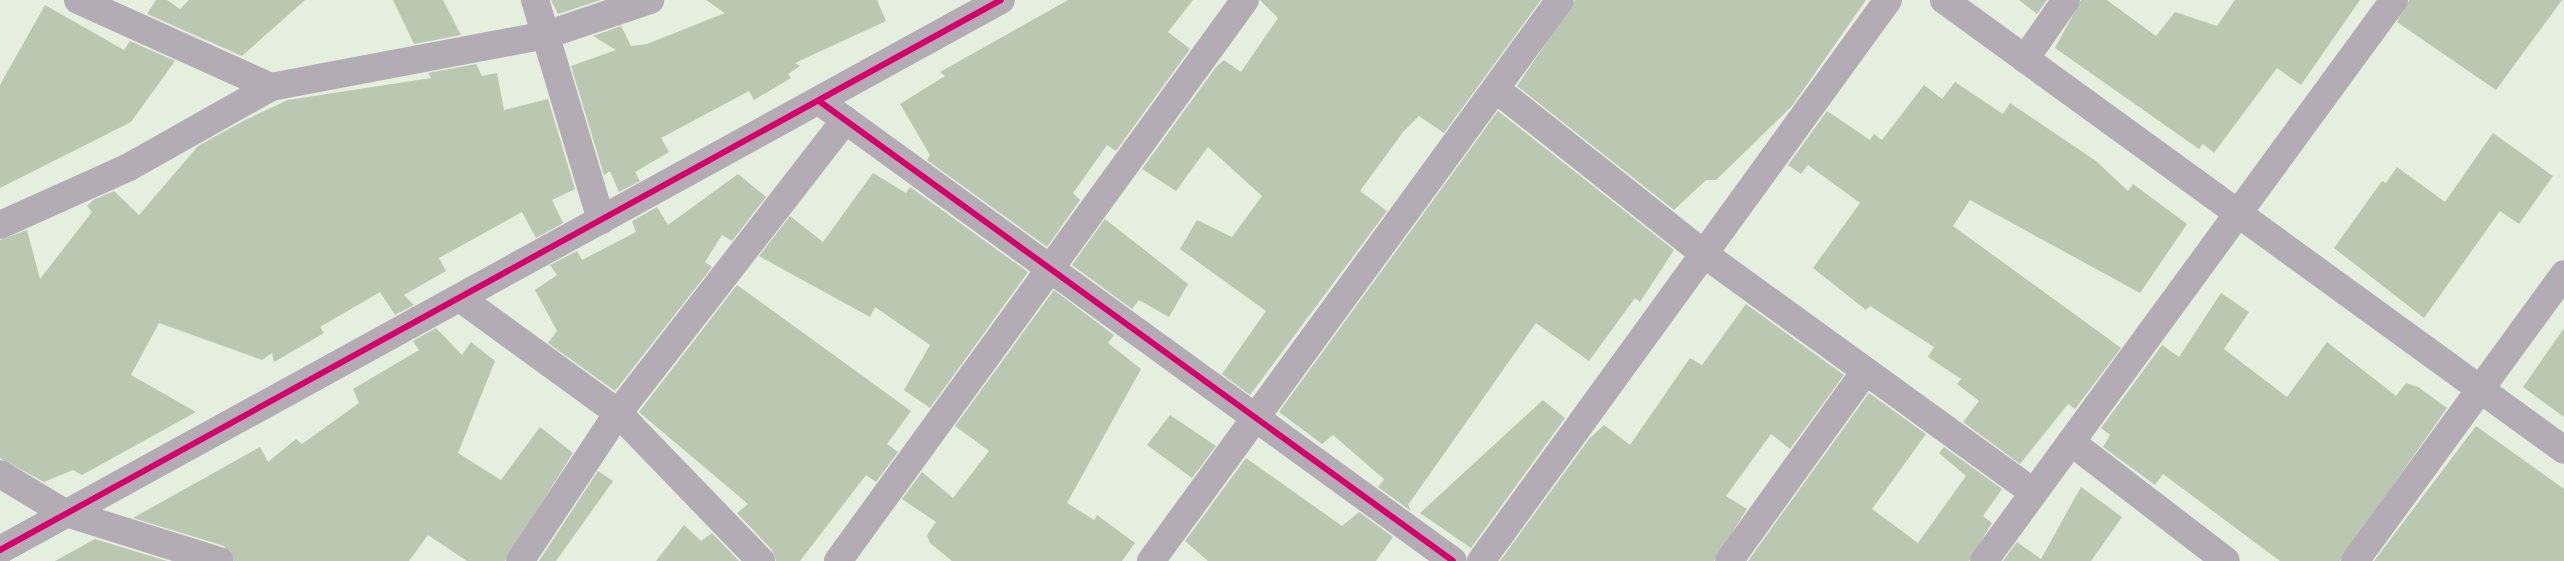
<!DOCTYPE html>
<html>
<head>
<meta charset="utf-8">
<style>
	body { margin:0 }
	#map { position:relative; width:2564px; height:561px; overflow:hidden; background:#e4efde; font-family:"IBM Plex Sans",sans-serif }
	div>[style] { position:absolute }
	.building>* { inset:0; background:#bac8b1 }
	.minor>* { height:28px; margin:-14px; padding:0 14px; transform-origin:14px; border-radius:14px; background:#b3acb4 }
	.cycleway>* { height:6px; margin:-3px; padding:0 3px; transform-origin:3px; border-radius:3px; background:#d6006c }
	span { translate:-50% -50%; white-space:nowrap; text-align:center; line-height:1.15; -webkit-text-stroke:4px #f7fef3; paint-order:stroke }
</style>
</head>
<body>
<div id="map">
	<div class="building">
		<div style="clip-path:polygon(156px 0,167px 0,180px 9px,189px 0,305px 0,242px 56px,147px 14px)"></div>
		<div style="clip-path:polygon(393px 0,443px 0,461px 35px,414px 44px)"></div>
		<div style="clip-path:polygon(551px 0,601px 0,558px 14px)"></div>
		<div style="clip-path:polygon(706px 0,877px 0,886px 21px,795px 63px,800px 66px,788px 74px,791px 78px,754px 100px,749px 91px,661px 138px,669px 152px,635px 172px,640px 181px,619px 192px,610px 171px,604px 175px,571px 66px,616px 50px,593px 36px,621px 26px,631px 46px,647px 44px,725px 13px)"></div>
		<div style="clip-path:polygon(1068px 0,1193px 0,1168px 32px,1190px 49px,1116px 151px,1107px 145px,1073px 193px,1080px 200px,1047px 247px,927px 160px,930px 155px,900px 104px,945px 76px,940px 72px)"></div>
		<div style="clip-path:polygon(1260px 0,1541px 0,1444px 133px,1419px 116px,1403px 132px,1360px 191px,1387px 211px,1250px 395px,1222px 374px,1266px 311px,1180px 249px,1197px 220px,1232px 237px,1262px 196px,1208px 147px,1176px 191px,1142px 169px,1216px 67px,1224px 60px,1241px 72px,1278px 18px)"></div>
		<div style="clip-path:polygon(1575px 0,1866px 0,1792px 106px,1716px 180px,1706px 180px,1674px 210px,1517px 86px)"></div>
		<div style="clip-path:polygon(2019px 0,2047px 0,2037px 14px)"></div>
		<div style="clip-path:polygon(2081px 0,2107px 0,2156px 36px,2175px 12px,2217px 26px,2235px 0,2360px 0,2301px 85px,2277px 68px,2214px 153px,2203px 144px,2199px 149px,2055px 48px)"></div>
		<div style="clip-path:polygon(2409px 0,2562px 0,2496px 90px,2397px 22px)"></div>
		<div style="clip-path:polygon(45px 5px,124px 50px,130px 41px,175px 61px,131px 122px,0 188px,0 85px)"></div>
		<div style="clip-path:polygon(476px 64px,482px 76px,497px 73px,504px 110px,548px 99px,575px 189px,552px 200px,563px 223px,536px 238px,522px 212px,439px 258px,446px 271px,404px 295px,414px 305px,395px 315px,380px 292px,320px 327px,324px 333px,274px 362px,272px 353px,262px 360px,159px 323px,131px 375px,196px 412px,82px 475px,73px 470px,44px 482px,0 458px,0 240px,27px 230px,40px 279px,92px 212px,87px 206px,93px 200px,114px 191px,139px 215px,198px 146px,245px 120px,288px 100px,431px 78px,428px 73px)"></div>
		<div style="clip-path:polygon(1955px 82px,2003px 114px,2010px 103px,2096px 161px,2128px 191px,2133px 184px,2187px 224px,2140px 293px,1970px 200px,1953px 226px,2121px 348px,2075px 409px,2068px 404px,2020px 464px,1963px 422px,1979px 401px,1957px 384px,1961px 379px,1928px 357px,1934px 347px,1870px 306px,1866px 310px,1813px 268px,1860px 203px,1808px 165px,1801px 174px,1788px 165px,1827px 111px,1870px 140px,1874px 134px,1882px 140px,1924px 85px,1942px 99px)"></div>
		<div style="clip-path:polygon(1498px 111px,1674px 250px,1640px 302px,1635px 298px,1589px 361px,1536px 323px,1408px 505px,1411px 511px,1378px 487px,1384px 479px,1333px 435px,1322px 444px,1279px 412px)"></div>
		<div style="clip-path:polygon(2493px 133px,2553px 176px,2519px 224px,2500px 211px,2424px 318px,2334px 248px,2382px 181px,2386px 183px,2397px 167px,2445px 202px)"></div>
		<div style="clip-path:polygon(873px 173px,906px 193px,910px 187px,1028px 272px,930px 408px,904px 390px,930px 345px,875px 307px,870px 317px,759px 256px,790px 216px,823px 242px)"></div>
		<div style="clip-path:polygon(738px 174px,766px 197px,732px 241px,722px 235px,705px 262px,712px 267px,615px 391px,548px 343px,557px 331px,535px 290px,557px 275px,550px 265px,577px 251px,582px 260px,636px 232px,632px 221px,657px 207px,668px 225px)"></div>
		<div style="clip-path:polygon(1105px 219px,1188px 284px,1169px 317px,1139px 300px,1132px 309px,1072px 265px)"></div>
		<div style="clip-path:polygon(737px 285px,911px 411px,887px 444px,898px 452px,876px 482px,866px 475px,800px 561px,776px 561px,772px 550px,737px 513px,748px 504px,639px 412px)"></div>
		<div style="clip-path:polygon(1054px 290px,1114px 335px,1108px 343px,1141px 369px,1067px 503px,1094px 520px,1097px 515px,1135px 543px,1122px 561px,952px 561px,930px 543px,927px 535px,936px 522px,902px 499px,922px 472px,953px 498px,989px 451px,955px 426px)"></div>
		<div style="clip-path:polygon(2221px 293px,2249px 312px,2224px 349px,2287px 397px,2327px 342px,2396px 396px,2406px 383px,2418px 387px,2447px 408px,2340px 561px,2280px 561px,2163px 474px,2155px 485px,2103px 447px,2110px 435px,2101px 428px,2162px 345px,2179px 357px)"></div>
		<div style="clip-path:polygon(1746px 304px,1844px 375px,1790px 449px,1771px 434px,1726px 496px,1747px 509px,1714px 561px,1500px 561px,1589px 439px,1604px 425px,1630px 445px,1690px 358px,1702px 365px)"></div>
		<div style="clip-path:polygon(436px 328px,462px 355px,471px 342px,495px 361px,458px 453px,501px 480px,540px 427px,573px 453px,505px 561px,467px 561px,428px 535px,409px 561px,234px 561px,224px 546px,133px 518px,260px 447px,268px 462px,296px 439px,302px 444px,359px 403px,353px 389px,419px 350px,413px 341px)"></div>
		<div style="clip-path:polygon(2564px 328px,2564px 417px,2523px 387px)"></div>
		<div style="clip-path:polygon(1869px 393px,1926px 434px,1872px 509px,1918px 543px,1966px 476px,1939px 453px,1944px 447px,2002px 489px,1983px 516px,1992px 523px,1969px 561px,1748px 561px)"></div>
		<div style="clip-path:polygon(1543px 400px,1565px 418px,1471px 548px,1420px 513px)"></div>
		<div style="clip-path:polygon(1170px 415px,1216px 446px,1192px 478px,1147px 445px)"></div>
		<div style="clip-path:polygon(2476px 426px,2564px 489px,2564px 561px,2374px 561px)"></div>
		<div style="clip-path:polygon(1246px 458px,1342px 526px,1359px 512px,1393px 537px,1376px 561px,1208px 561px,1185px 541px)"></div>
		<div style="clip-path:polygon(598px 471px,613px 481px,556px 561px,539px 561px)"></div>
		<div style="clip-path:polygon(2081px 487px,2122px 517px,2091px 561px,2003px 561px,2017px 542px,2041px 559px)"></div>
		<div style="clip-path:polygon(684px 525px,701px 541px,712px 533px,739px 561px,656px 561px)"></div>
		<div style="clip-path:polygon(95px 539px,167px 561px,55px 561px)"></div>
	</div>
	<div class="minor">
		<div style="left:78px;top:0;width:212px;rotate:24.3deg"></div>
		<div style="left:535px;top:0;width:230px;rotate:73.3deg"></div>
		<div style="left:1944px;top:0;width:766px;rotate:35.97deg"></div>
		<div style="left:2025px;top:59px;width:72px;rotate:-55.2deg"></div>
		<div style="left:1496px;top:89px;width:265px;rotate:38.4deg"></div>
		<div style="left:1704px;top:254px;width:407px;rotate:35.9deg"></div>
		<div style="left:819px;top:101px;width:783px;rotate:35.96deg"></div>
		<div style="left:0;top:225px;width:141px;rotate:-24.2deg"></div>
		<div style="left:129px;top:167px;width:163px;rotate:-29.4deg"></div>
		<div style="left:271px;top:87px;width:280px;rotate:-10.7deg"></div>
		<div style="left:546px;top:35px;width:110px;rotate:-18.6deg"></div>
		<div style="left:460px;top:298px;width:195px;rotate:36deg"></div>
		<div style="left:618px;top:413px;width:206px;rotate:46deg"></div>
		<div style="left:2071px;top:442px;width:195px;rotate:37.5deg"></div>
		<div style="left:0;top:474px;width:74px;rotate:31.1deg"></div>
		<div style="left:63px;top:512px;width:164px;rotate:17.4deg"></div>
		<div style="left:0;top:550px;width:1142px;rotate:-28.79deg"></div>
		<div style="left:520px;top:561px;width:178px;rotate:-56.5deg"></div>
		<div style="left:618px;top:413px;width:371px;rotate:-52.2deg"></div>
		<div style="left:838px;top:561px;width:693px;rotate:-54.04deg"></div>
		<div style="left:1151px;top:561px;width:694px;rotate:-53.91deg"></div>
		<div style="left:1481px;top:561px;width:693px;rotate:-54.04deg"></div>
		<div style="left:1729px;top:561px;width:233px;rotate:-54.3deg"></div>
		<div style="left:1984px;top:561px;width:695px;rotate:-53.84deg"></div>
		<div style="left:2355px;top:561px;width:355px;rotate:-53.9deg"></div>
	</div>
	<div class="cycleway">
		<div style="left:819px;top:101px;width:783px;rotate:35.96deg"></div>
		<div style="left:0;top:550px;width:1142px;rotate:-28.79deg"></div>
	</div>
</div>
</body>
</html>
